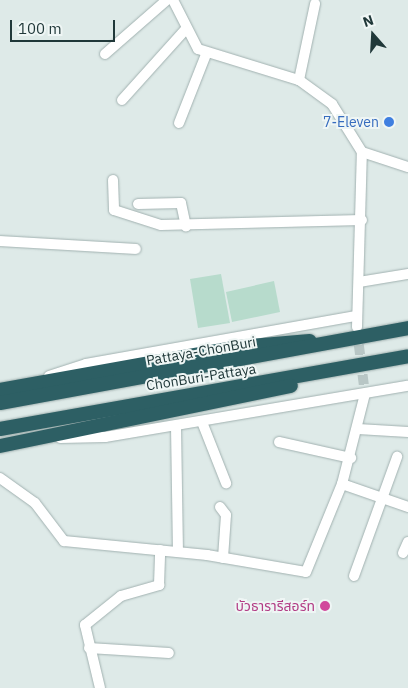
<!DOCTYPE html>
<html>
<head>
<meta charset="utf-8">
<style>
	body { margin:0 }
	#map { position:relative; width:408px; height:688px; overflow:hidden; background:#deeae8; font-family:"IBM Plex Sans","Noto Sans Thai",sans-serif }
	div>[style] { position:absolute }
	.green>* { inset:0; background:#b7dbcc }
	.minor-tunnel>* { height:10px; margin-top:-5px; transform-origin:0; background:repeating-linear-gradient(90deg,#b8c6c5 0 10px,transparent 0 15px) }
	.roads { filter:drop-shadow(0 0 1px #a1b1b0) drop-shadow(0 0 1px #a1b1b0) }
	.minor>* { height:10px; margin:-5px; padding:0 5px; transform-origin:5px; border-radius:5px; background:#fff }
	.highway>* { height:14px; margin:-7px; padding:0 7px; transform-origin:7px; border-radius:7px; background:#2d5f64 }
	.dots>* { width:14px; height:14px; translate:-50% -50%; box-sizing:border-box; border:2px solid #eff6f5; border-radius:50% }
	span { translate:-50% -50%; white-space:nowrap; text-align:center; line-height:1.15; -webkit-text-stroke:4px #eff6f5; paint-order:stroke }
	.shop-label { font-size:14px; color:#366cbe }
	.right { translate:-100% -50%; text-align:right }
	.street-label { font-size:14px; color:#203839 }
	.hotel-label { font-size:14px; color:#b23c85 }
	.north { position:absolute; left:348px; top:10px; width:50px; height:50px; -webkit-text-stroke:4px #eff6f5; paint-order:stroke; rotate:341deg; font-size:14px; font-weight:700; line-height:20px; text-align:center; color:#203839 }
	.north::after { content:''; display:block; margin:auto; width:18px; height:22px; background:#203839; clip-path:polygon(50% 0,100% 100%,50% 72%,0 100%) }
	.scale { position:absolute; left:10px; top:20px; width:105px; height:22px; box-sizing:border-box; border:2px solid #203839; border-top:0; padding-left:6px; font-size:15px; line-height:18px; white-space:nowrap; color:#203839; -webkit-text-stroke:4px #eff6f5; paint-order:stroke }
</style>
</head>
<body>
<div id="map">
	<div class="green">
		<div style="clip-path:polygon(221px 274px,230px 323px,198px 328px,190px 279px)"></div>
		<div style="clip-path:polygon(274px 281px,280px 312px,232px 322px,226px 292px)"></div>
	</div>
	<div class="minor-tunnel">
		<div style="left:357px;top:330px;width:64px;rotate:82.9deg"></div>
	</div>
	<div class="roads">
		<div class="minor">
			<div style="left:173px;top:0;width:55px;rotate:63deg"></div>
			<div style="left:198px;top:49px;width:106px;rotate:17.1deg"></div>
			<div style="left:299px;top:80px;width:41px;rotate:36deg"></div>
			<div style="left:332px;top:104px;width:57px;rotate:58deg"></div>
			<div style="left:362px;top:152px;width:48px;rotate:18.1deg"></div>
			<div style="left:105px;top:54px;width:82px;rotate:-41.1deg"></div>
			<div style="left:299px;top:80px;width:78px;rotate:-78.1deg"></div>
			<div style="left:122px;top:100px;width:96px;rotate:-48deg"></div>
			<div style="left:179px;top:123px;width:76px;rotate:-68.5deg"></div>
			<div style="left:113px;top:180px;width:30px;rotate:88deg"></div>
			<div style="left:114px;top:210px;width:49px;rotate:17.7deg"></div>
			<div style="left:161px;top:225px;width:201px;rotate:-1.4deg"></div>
			<div style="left:138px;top:204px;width:43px;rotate:-1.3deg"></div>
			<div style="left:181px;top:203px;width:24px;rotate:78deg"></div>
			<div style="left:0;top:241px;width:136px;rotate:3.4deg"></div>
			<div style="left:359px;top:282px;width:50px;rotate:-9.3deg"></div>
			<div style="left:357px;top:327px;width:175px;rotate:-88.4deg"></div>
			<div style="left:49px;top:376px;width:39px;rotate:-18deg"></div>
			<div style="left:86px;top:364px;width:273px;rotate:-10.1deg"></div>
			<div style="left:202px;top:422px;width:66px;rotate:68.5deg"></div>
			<div style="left:176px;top:426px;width:126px;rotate:89.1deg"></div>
			<div style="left:358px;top:429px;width:50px;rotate:3.4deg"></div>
			<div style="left:60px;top:438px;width:45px;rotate:-1.3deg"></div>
			<div style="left:105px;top:437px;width:307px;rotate:-9.6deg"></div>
			<div style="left:279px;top:442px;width:74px;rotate:12.5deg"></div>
			<div style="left:0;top:478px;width:43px;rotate:35.5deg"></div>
			<div style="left:35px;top:503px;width:48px;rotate:52.7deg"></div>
			<div style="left:64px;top:541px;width:144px;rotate:5.6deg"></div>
			<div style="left:207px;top:555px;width:100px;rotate:9.7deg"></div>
			<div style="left:306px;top:572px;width:95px;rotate:-67.8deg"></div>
			<div style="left:342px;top:484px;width:93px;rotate:-75.7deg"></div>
			<div style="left:342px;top:484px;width:70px;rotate:19.2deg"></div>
			<div style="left:220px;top:507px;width:10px;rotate:53deg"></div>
			<div style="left:226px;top:515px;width:43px;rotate:94deg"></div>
			<div style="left:403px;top:553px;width:12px;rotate:-66deg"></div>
			<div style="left:354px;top:576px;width:127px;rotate:-70.1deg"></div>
			<div style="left:89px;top:648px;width:80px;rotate:3.6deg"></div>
			<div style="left:100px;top:688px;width:65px;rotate:-103.4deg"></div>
			<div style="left:85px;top:625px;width:46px;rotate:-38.9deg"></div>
			<div style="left:121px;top:596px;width:40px;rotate:-16deg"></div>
			<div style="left:159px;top:585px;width:35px;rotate:-88deg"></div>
		</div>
		<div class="highway">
			<div style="left:0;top:390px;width:243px;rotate:-10.2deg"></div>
			<div style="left:239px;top:347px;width:71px;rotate:-4.8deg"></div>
			<div style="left:0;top:403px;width:415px;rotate:-10.4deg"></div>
			<div style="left:0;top:429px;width:414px;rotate:-10.1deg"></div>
			<div style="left:0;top:446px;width:297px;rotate:-11.7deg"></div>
		</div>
	</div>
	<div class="dots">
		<div style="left:389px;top:122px;background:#3f7fe0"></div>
		<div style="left:325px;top:606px;background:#d1479c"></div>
	</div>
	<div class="shop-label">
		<span class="right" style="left:379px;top:122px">7-Eleven</span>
	</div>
	<div class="street-label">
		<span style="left:201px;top:351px;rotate:-10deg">Pattaya-ChonBuri</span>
		<span style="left:201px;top:377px;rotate:-9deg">ChonBuri-Pattaya</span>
	</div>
	<div class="hotel-label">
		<span class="right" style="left:315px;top:606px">บัวธารารีสอร์ท</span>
	</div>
	<div class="north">N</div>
	<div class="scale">100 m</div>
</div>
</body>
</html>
